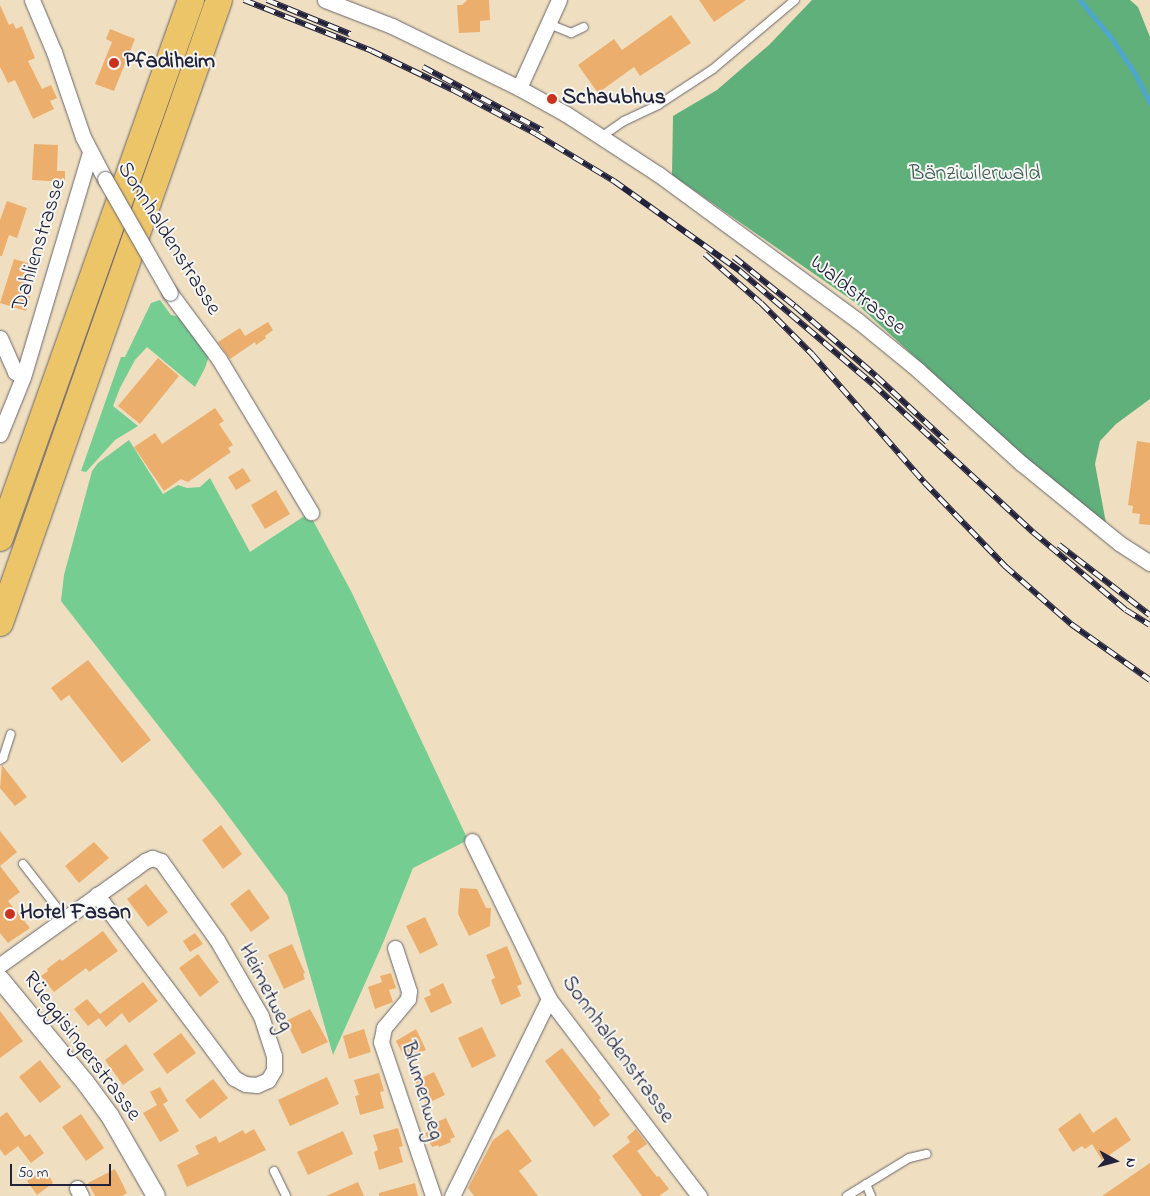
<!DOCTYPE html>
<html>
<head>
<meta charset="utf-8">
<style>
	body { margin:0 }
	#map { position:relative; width:1150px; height:1196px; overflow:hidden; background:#efdfc0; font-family:"Indie Flower",sans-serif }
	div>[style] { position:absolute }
	.green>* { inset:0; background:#76cd92 }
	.forest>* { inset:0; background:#60b07c }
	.stream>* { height:4.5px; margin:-2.25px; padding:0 2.25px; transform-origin:2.25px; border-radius:2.25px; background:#4fa7cc }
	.building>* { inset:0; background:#ecae6d }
	.roads { filter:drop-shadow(0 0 1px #6a646a) drop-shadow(0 0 1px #6a646a) }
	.service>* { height:8px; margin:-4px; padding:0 4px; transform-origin:4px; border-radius:4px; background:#fff }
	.minor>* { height:15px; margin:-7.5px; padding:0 7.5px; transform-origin:7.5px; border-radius:7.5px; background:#fff }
	.tertiary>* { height:18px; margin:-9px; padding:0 9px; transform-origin:9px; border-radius:9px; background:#fff }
	.motorway>* { height:26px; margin:-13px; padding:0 13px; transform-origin:13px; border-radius:13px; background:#edc569 }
	.rail>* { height:5.5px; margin-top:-2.75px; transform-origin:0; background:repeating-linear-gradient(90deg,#f6f6f2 0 11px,#22223b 0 22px); box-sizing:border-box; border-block:1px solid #22223b }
	.bridges { filter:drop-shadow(0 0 1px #6a646a) drop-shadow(0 0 1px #6a646a) }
	.minor-bridge>* { height:15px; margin:-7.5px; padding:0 7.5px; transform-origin:7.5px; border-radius:7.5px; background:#fff }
	.dots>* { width:14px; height:14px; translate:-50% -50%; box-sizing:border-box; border:2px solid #f6f6f2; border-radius:50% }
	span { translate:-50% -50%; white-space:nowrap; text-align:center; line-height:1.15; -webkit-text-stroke:4px #f6f6f2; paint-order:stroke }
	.poi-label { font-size:22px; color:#22223b; font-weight:700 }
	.left { translate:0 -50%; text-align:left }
	.park-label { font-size:22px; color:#3f5e59 }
	.street-label { font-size:22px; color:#22223b }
	.north { position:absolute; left:1090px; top:1136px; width:50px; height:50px; -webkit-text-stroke:4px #f6f6f2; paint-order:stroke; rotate:97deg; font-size:14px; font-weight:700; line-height:20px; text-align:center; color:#22223b }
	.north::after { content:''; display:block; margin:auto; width:18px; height:22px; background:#22223b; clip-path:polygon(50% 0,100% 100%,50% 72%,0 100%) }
	.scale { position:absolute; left:10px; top:1164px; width:101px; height:22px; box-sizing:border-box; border:2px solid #22223b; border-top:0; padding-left:6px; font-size:15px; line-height:18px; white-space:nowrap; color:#22223b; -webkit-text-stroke:4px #f6f6f2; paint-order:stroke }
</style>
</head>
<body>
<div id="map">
	<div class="green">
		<div style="clip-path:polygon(160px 300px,171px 315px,179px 317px,194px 332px,209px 356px,205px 368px,195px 387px,147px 347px,135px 360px,120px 388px,113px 406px,138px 426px,115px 440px,86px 472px,81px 471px,121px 357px,125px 357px,151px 303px)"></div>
		<div style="clip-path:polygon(129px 440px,163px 494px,178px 485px,187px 488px,200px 487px,210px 478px,250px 552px,309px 513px,352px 593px,468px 840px,413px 868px,383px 943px,333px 1055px,287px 895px,221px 806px,61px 601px,64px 575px,92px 471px,98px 463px)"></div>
	</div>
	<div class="forest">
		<div style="clip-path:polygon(812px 0,1130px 0,1138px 7px,1150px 37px,1150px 399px,1116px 424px,1100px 441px,1095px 464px,1106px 523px,1051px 482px,856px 303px,672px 175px,673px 116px,717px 90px,769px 45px)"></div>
	</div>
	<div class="stream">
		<div style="left:1080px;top:0;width:48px;rotate:50deg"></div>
		<div style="left:1111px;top:37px;width:43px;rotate:56.3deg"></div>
		<div style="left:1135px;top:73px;width:34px;rotate:63deg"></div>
	</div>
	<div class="building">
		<div style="clip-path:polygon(467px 0,489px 0,490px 20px,480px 21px,480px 32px,459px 33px,457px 5px,462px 5px)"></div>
		<div style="clip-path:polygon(699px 0,746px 0,714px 22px)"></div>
		<div style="clip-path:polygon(0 5px,9px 25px,13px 23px,16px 29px,22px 26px,35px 58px,28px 61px,42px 89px,51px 85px,57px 98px,50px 101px,54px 109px,33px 119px,15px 80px,8px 83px,0 67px)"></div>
		<div style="clip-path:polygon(671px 15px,691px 43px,640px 76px,634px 67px,598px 93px,578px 65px,614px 39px,622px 50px)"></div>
		<div style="clip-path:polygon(110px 29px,135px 39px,114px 91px,95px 84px,112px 42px,106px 39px)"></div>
		<div style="clip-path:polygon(34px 144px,58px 145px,57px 171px,65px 171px,65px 182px,32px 180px)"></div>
		<div style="clip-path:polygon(7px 201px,27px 208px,17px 238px,9px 235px,2px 256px,0 256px,0 220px)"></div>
		<div style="clip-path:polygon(14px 259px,38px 266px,26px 311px,0 303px)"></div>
		<div style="clip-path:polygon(268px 322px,273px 330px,265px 336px,266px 338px,256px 345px,255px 342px,230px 359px,218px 342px,240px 328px,245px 336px)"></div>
		<div style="clip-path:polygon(158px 358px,179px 376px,140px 424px,118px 406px)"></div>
		<div style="clip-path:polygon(215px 408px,224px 421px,219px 424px,233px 445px,228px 448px,231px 452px,188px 482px,181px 479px,164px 491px,134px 447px,155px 433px,162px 444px)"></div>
		<div style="clip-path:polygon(1137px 441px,1150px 443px,1150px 525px,1139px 524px,1140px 514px,1132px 513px,1133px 506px,1128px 505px)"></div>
		<div style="clip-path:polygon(243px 468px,251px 481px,236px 490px,228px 477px)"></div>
		<div style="clip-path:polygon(276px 490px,290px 514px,265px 529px,251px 505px)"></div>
		<div style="clip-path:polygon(88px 660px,151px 740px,122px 763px,69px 695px,61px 701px,51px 688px)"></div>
		<div style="clip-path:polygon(2px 765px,27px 797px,15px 806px,0 788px)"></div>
		<div style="clip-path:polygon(221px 825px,242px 854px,223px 869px,202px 840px)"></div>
		<div style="clip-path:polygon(0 831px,17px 852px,0 866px)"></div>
		<div style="clip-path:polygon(94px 842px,109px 858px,79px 883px,65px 866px)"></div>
		<div style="clip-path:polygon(0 866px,20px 892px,8px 901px,30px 928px,8px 943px,0 933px)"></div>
		<div style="clip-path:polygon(146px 884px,168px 912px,148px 927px,127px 899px)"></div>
		<div style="clip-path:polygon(460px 888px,477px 889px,486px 908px,491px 908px,490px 926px,469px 936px,458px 914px)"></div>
		<div style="clip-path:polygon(249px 889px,270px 918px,251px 932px,230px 904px)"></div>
		<div style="clip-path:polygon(425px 917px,438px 945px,420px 954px,406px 926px)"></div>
		<div style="clip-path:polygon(103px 931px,118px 951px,89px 972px,86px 968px,54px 992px,41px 976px,48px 971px,47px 969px,60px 959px,62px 961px)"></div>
		<div style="clip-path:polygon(195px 933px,203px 944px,190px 952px,183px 941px)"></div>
		<div style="clip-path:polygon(292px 944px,305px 973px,303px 974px,305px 979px,284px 989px,268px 955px)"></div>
		<div style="clip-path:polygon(507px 946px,522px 984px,517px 986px,521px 996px,501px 1005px,491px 980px,495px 978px,486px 955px)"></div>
		<div style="clip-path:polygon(198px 954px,219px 982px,200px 997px,179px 968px)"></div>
		<div style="clip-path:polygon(391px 973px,396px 988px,389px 990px,393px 1002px,375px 1009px,368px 987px,382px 982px,380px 976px)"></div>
		<div style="clip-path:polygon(143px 982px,158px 1001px,129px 1023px,122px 1013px,106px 1027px,99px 1018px,88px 1026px,74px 1009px,87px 999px,100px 1014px)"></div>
		<div style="clip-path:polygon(443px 983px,452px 1003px,431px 1013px,424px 998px,431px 995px,429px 990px)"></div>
		<div style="clip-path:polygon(310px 1009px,328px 1042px,302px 1054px,286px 1021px)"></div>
		<div style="clip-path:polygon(0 1011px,23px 1041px,0 1058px)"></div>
		<div style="clip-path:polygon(482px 1027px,496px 1056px,472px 1068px,458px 1038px)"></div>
		<div style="clip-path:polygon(364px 1029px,371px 1052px,349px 1059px,343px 1036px)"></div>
		<div style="clip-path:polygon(416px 1029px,426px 1050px,405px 1058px,396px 1041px)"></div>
		<div style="clip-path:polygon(181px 1033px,196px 1053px,167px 1074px,153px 1054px)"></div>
		<div style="clip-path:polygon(126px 1044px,144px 1070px,123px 1085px,105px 1060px)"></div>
		<div style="clip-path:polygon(562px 1048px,601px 1098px,599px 1100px,610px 1115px,594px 1127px,545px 1061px)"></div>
		<div style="clip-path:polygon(40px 1060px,61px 1087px,40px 1103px,19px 1077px)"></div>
		<div style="clip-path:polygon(434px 1072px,445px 1095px,426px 1104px,415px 1081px)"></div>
		<div style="clip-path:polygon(379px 1073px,384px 1091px,380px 1092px,384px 1108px,360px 1115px,355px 1096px,359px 1095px,354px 1080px)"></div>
		<div style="clip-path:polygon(327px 1077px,339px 1104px,290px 1126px,278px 1100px)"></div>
		<div style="clip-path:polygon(213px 1079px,228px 1098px,200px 1119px,185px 1100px)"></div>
		<div style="clip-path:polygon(160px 1087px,168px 1101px,163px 1104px,179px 1131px,160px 1142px,143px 1113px,157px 1105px,150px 1092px)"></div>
		<div style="clip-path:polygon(7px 1112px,25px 1137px,30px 1134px,44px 1153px,31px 1163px,18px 1146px,5px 1156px,0 1149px,0 1117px)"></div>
		<div style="clip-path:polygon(1080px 1113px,1093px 1133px,1116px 1117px,1131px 1140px,1102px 1160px,1092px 1144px,1085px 1149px,1082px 1146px,1073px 1152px,1058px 1129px)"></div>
		<div style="clip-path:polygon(81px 1114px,104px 1148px,86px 1161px,62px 1127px)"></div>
		<div style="clip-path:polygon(446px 1118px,455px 1137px,450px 1139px,451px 1142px,439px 1147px,438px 1145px,432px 1147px,425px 1133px,428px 1132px,426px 1127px)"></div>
		<div style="clip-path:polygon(398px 1128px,403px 1146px,399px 1147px,403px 1162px,379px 1170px,374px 1152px,378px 1150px,373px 1135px)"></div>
		<div style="clip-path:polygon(254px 1129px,266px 1150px,187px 1187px,177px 1165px,199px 1154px,195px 1146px,216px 1136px,219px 1143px,243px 1130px,245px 1134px)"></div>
		<div style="clip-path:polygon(508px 1129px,532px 1161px,519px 1171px,538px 1196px,474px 1196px,468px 1188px,493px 1140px)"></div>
		<div style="clip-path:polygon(636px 1129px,647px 1144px,637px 1151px,657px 1177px,659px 1176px,669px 1189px,659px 1196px,642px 1196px,612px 1156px,630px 1142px,627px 1137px)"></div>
		<div style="clip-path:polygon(343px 1131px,353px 1154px,308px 1175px,297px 1152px)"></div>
		<div style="clip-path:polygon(1150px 1163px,1150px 1196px,1102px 1196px)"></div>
		<div style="clip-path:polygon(45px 1168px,53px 1183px,37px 1195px,27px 1181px)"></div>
		<div style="clip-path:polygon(115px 1169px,127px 1193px,122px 1196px,95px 1196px,88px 1183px)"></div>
		<div style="clip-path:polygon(358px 1182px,364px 1196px,326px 1196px)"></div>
		<div style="clip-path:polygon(415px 1183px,418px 1196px,379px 1196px,379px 1193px)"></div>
	</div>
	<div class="roads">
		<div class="service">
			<div style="left:549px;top:24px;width:24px;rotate:22deg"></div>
			<div style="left:571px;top:33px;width:14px;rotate:-25deg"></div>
			<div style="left:601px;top:137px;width:28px;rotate:-35deg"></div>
			<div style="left:624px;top:121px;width:38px;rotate:-25deg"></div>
			<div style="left:658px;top:105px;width:66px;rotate:-33.2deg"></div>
			<div style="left:713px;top:69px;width:107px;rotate:-40.1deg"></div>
			<div style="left:0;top:760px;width:4px;rotate:-34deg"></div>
			<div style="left:3px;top:758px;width:25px;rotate:-72deg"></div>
			<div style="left:23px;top:864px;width:68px;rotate:52.1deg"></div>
			<div style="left:274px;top:1171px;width:28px;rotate:64deg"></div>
			<div style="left:866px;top:1184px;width:13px;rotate:67deg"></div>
			<div style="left:847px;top:1196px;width:73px;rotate:-31.5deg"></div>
			<div style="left:909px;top:1158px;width:18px;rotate:-13deg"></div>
		</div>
		<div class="minor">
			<div style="left:32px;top:0;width:56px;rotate:67.1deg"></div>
			<div style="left:54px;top:52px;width:90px;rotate:71.2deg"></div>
			<div style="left:83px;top:137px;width:47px;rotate:62.4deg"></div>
			<div style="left:325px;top:0;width:72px;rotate:21.2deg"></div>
			<div style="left:392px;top:26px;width:141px;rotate:26deg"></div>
			<div style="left:519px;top:88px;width:54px;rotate:29deg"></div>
			<div style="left:566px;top:114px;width:110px;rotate:33.1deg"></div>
			<div style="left:658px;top:174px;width:247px;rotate:36.3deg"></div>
			<div style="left:857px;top:320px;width:79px;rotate:39.3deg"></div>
			<div style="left:918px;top:370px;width:139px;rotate:42.1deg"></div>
			<div style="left:1021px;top:463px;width:127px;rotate:39.2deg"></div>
			<div style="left:1119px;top:543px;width:37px;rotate:33deg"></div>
			<div style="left:519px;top:88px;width:97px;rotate:-65.6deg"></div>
			<div style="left:170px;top:293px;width:82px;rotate:53.4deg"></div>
			<div style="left:219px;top:359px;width:179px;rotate:59deg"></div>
			<div style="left:0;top:338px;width:37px;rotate:66deg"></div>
			<div style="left:15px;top:372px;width:9px;rotate:32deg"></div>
			<div style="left:0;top:434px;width:61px;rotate:-68deg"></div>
			<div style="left:23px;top:377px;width:235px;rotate:-73.4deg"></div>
			<div style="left:472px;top:841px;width:176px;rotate:64deg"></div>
			<div style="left:549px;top:999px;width:248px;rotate:52.7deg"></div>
			<div style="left:395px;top:948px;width:45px;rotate:72deg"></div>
			<div style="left:409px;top:991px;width:8px;rotate:97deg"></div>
			<div style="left:408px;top:999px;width:38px;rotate:130deg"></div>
			<div style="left:384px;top:1028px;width:14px;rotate:102deg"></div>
			<div style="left:381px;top:1042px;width:163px;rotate:71.3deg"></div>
			<div style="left:0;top:965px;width:165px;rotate:-35.6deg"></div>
			<div style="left:134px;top:869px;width:14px;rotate:-36deg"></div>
			<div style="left:145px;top:861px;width:8px;rotate:-23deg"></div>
			<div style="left:152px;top:858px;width:9px;rotate:18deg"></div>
			<div style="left:161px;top:861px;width:97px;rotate:54.7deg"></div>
			<div style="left:217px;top:940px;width:88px;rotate:59.9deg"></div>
			<div style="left:261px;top:1016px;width:42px;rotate:72deg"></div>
			<div style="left:274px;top:1056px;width:14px;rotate:90deg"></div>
			<div style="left:274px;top:1070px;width:12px;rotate:121deg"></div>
			<div style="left:268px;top:1080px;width:12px;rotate:156deg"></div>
			<div style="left:257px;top:1085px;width:12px;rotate:-175deg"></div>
			<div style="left:245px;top:1084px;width:13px;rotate:-151deg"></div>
			<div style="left:234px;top:1078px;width:229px;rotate:-126.8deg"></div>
			<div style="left:77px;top:1188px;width:9px;rotate:63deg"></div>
			<div style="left:452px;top:1196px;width:220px;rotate:-63.8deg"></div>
		</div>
		<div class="tertiary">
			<div style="left:0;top:979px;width:134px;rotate:50.5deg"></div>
			<div style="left:85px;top:1082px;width:42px;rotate:53.7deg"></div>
			<div style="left:110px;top:1116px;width:92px;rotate:60.1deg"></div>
		</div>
		<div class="motorway">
			<div style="left:0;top:538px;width:571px;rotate:-70.45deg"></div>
			<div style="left:0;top:623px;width:660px;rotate:-70.63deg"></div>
		</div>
	</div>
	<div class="rail">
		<div style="left:244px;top:0;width:138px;rotate:21.7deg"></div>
		<div style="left:372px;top:51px;width:90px;rotate:25.7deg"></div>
		<div style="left:453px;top:90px;width:94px;rotate:27.9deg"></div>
		<div style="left:536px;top:134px;width:91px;rotate:31.1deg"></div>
		<div style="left:614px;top:181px;width:155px;rotate:35.5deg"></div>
		<div style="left:740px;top:271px;width:175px;rotate:40.4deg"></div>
		<div style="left:873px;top:384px;width:218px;rotate:42.8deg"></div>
		<div style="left:1033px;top:532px;width:121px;rotate:40deg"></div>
		<div style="left:1126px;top:610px;width:28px;rotate:32deg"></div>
		<div style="left:267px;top:0;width:90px;rotate:22.3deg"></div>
		<div style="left:423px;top:67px;width:135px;rotate:27.9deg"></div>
		<div style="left:705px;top:254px;width:74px;rotate:41.2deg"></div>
		<div style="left:761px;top:303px;width:72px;rotate:45deg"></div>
		<div style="left:812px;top:354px;width:170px;rotate:48.8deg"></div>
		<div style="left:924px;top:482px;width:117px;rotate:46deg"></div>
		<div style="left:1005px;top:566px;width:88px;rotate:41.3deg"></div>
		<div style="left:1071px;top:624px;width:97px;rotate:35.3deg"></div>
		<div style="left:734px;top:257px;width:78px;rotate:38.8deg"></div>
		<div style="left:795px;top:306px;width:107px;rotate:40.8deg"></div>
		<div style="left:876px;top:376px;width:97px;rotate:42.9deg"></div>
		<div style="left:1059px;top:545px;width:115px;rotate:37.6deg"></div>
	</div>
	<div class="bridges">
		<div class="minor-bridge">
			<div style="left:105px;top:179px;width:131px;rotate:60.3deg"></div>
		</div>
	</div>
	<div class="dots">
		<div style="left:114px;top:63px;background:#c8321e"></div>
		<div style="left:552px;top:99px;background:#c8321e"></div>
		<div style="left:10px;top:914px;background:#c8321e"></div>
	</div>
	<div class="poi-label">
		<span class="left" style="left:124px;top:63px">Pfadiheim</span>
		<span class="left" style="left:562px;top:99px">Schaubhus</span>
		<span class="left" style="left:20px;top:914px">Hotel Fasan</span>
	</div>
	<div class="park-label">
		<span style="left:975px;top:175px">Bänziwilerwald</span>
	</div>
	<div class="street-label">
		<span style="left:168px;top:239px;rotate:58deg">Sonnhaldenstrasse</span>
		<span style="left:40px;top:245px;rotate:-73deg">Dahlienstrasse</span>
		<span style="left:857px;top:296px;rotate:38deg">Waldstrasse</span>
		<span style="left:265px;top:988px;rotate:63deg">Heimetweg</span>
		<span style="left:81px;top:1047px;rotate:53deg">Rüeggisingerstrasse</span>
		<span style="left:617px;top:1050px;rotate:54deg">Sonnhaldenstrasse</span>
		<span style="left:421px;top:1091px;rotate:73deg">Blumenweg</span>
	</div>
	<div class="north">N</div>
	<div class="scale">50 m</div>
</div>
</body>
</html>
